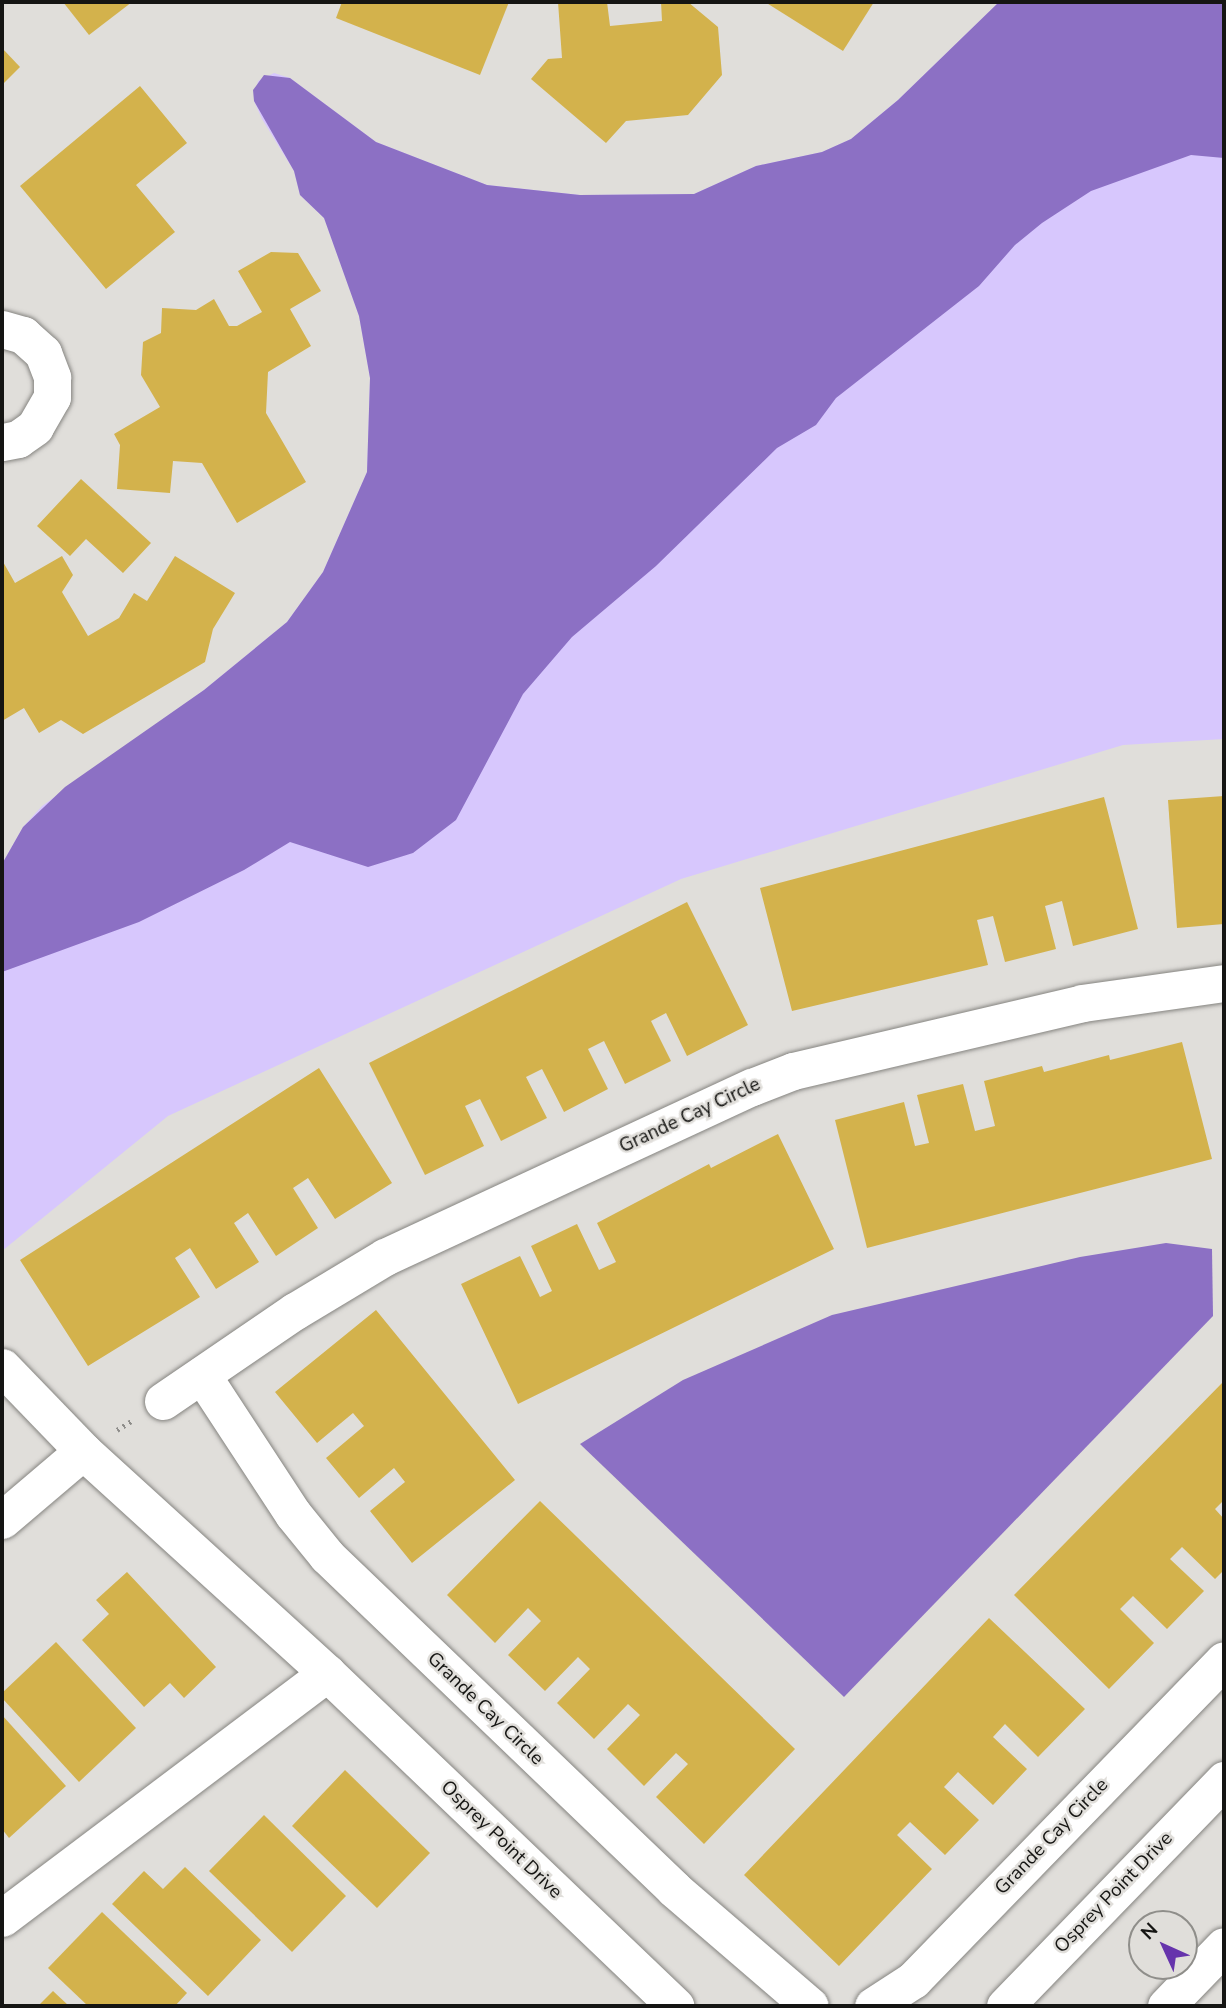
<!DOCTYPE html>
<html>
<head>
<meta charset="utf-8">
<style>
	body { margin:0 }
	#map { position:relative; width:1226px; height:2008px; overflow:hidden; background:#e0deda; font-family:"Nunito Sans",sans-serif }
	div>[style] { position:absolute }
	.green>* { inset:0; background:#d7c7fd }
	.water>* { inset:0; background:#8c70c4 }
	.building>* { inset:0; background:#d3b24c }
	.path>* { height:4.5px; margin-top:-2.25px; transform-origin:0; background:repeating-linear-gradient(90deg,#8e8d8a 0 2px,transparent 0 7px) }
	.roads { filter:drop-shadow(0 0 2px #858480) drop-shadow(0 0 2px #858480) }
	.minor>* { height:37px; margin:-18.5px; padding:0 18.5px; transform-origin:18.5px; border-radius:18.5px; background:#fff }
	span { translate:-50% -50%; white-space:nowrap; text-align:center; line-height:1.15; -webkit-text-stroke:5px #e0deda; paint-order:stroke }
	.street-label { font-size:19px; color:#151513 }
	.frame { position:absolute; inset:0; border:4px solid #151513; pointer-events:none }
	.north { position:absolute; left:1128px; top:1910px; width:70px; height:70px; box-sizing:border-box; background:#e0deda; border:2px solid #8f8e8a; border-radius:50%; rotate:315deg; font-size:19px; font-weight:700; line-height:28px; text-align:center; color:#151513 }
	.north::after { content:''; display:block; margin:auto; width:24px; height:32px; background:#6634ac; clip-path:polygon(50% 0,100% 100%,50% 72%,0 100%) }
</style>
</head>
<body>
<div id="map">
	<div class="green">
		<div style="clip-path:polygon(999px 2px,1224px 2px,1224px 739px,1123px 745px,681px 879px,168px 1116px,2px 1251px,2px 864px,23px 827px,42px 806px,204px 690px,287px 622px,323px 572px,367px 472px,370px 378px,359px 316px,324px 218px,300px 195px,294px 171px,262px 119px,254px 101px,258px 81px,274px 73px,290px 78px,376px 142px,487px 185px,580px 195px,694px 194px,756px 166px,822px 152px,851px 139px,898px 100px)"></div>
	</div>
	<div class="water">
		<div style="clip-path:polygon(999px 2px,1224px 2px,1224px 158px,1191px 155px,1091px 191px,1042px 223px,1015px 245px,979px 286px,836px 398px,816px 425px,777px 448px,656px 566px,572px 637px,523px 694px,456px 820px,413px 853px,368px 867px,290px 842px,244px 870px,139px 922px,2px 972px,2px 864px,23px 827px,65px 787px,204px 690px,287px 622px,323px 572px,367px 472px,370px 378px,359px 316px,324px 218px,300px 195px,294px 171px,254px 101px,253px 90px,264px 75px,290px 78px,376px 142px,487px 185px,580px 195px,694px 194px,756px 166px,822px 152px,851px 139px,898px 100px)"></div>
		<div style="clip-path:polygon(1166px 1243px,1212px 1249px,1213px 1316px,844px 1697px,580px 1444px,683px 1380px,832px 1315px,1080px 1257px)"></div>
	</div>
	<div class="building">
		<div style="clip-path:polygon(63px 2px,132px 2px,89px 35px)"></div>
		<div style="clip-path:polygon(342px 2px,509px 2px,480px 75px,336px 18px)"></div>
		<div style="clip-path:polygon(558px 2px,607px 2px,610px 26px,662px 21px,661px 2px,688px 2px,718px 27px,722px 75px,688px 115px,626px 121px,606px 143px,531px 79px,548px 59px,562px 58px)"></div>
		<div style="clip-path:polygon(765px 2px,874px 2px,843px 51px)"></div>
		<div style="clip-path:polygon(2px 48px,20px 67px,2px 85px)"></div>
		<div style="clip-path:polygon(140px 86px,187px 143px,136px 185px,175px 232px,106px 289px,20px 186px)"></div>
		<div style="clip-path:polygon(271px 252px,298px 253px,321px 291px,290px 309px,311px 346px,268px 372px,266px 413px,306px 482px,237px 523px,202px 463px,173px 461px,170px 493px,117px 489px,120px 445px,114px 434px,160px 407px,141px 375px,143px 342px,161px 333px,162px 308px,196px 310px,214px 299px,229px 326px,237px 326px,262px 312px,238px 271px)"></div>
		<div style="clip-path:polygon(81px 479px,151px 543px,123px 573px,86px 539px,70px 556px,37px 526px)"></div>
		<div style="clip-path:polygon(62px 556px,73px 575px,62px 592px,88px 636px,119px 618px,134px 593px,147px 601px,175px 556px,235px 593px,213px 629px,205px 662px,83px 734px,61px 720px,39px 733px,24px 708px,2px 721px,2px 560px,15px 583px)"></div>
		<div style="clip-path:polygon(1224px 796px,1224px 924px,1177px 928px,1168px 800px)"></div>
		<div style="clip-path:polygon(1104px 797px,1138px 929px,1073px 946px,1062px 901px,1045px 906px,1056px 949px,1005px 962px,993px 916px,977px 920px,988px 965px,792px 1011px,760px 888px)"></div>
		<div style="clip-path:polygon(687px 902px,748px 1025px,687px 1056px,666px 1013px,651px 1021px,671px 1061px,625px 1084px,604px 1041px,588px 1049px,608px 1089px,564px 1112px,542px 1069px,526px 1077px,547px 1118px,501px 1141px,480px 1099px,465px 1106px,484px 1146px,425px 1175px,369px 1063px)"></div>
		<div style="clip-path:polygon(1182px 1042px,1212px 1159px,867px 1248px,835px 1120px,904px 1102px,915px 1146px,929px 1143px,917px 1095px,963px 1084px,975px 1131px,995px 1126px,984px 1081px,1042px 1066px,1044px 1072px,1109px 1055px,1110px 1060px)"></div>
		<div style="clip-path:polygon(319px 1068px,392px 1183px,335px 1219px,308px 1178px,293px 1188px,318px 1228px,276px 1256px,248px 1213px,234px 1223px,259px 1262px,216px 1289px,190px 1248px,175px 1258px,200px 1297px,88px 1366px,20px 1260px)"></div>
		<div style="clip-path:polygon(778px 1134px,834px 1249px,518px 1404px,461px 1284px,520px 1256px,540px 1297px,552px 1291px,531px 1246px,577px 1224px,599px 1270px,616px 1262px,597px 1223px,709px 1164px,711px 1168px)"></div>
		<div style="clip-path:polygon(376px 1310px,515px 1480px,412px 1563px,370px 1511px,405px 1482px,394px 1468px,359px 1498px,326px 1458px,364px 1426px,353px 1413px,317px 1443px,275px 1392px)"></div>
		<div style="clip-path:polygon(1224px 1381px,1224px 1500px,1215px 1509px,1224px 1519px,1224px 1570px,1215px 1579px,1182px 1547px,1170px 1559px,1204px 1591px,1167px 1629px,1133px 1596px,1120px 1609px,1154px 1643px,1109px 1689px,1014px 1595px)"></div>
		<div style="clip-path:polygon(540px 1501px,795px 1749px,704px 1844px,656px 1797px,688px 1764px,676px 1753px,644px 1786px,607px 1749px,640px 1715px,628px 1704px,594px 1739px,557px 1703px,590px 1669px,578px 1657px,545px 1691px,508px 1655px,541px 1621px,528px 1608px,495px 1643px,447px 1595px)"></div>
		<div style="clip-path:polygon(127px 1572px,216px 1667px,184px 1698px,170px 1683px,144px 1707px,82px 1640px,109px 1614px,96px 1600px)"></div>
		<div style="clip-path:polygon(989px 1618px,1085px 1709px,1038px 1757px,1005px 1724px,993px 1737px,1027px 1769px,993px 1805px,958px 1772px,944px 1787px,979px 1820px,945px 1855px,910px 1822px,897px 1835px,932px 1869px,839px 1966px,744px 1875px)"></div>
		<div style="clip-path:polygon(56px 1642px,136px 1728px,79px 1782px,2px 1698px,2px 1693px)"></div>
		<div style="clip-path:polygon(2px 1715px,66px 1786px,9px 1838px,2px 1829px)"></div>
		<div style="clip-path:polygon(345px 1770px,430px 1853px,377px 1908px,292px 1826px)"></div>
		<div style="clip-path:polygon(264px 1815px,346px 1896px,292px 1952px,209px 1871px)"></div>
		<div style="clip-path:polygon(185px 1867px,261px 1940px,208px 1996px,112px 1904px,144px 1871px,163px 1889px)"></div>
		<div style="clip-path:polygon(102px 1912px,187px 1993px,175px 2006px,88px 2006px,48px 1968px)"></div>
		<div style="clip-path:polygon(53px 1991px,69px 2006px,38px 2006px)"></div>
	</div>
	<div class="path">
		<div style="left:117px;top:1430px;width:19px;rotate:-32deg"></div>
	</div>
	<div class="roads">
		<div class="minor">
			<div style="left:2px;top:329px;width:22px;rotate:16deg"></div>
			<div style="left:23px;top:335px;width:27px;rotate:42deg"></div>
			<div style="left:43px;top:353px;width:26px;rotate:69deg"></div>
			<div style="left:52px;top:377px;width:20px;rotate:90deg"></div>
			<div style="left:52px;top:397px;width:34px;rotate:120deg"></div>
			<div style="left:35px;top:427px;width:21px;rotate:145deg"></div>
			<div style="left:18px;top:439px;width:16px;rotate:169deg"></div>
			<div style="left:2px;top:1367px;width:117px;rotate:46deg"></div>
			<div style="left:83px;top:1451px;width:330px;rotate:42.3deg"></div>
			<div style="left:327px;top:1673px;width:482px;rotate:43.7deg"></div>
			<div style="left:202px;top:1375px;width:166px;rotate:56.8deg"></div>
			<div style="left:293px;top:1514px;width:54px;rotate:51deg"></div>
			<div style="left:327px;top:1556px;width:481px;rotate:43.8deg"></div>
			<div style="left:674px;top:1889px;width:179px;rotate:40.7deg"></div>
			<div style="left:163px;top:1401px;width:160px;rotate:-34.3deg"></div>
			<div style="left:295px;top:1311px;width:105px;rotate:-31deg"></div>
			<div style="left:385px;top:1257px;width:404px;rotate:-24.9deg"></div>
			<div style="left:752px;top:1087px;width:44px;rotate:-21.3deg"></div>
			<div style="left:793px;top:1071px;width:297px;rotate:-13.2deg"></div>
			<div style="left:1082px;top:1003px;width:143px;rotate:-8deg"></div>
			<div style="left:2px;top:1520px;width:106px;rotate:-40.4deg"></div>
			<div style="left:2px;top:1918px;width:407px;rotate:-37deg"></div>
			<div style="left:873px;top:2006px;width:48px;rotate:-33deg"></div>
			<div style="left:913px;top:1980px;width:446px;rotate:-45.8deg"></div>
			<div style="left:1005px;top:2006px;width:315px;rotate:-45.9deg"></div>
			<div style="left:1166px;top:2006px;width:83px;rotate:-46deg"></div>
		</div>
	</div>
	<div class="street-label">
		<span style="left:690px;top:1116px;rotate:-25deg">Grande Cay Circle</span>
		<span style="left:485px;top:1709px;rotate:44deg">Grande Cay Circle</span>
		<span style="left:1052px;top:1837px;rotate:-46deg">Grande Cay Circle</span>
		<span style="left:501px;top:1840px;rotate:44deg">Osprey Point Drive</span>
		<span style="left:1114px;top:1893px;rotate:-46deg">Osprey Point Drive</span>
	</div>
	<div class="frame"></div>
	<div class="north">N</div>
</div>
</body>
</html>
